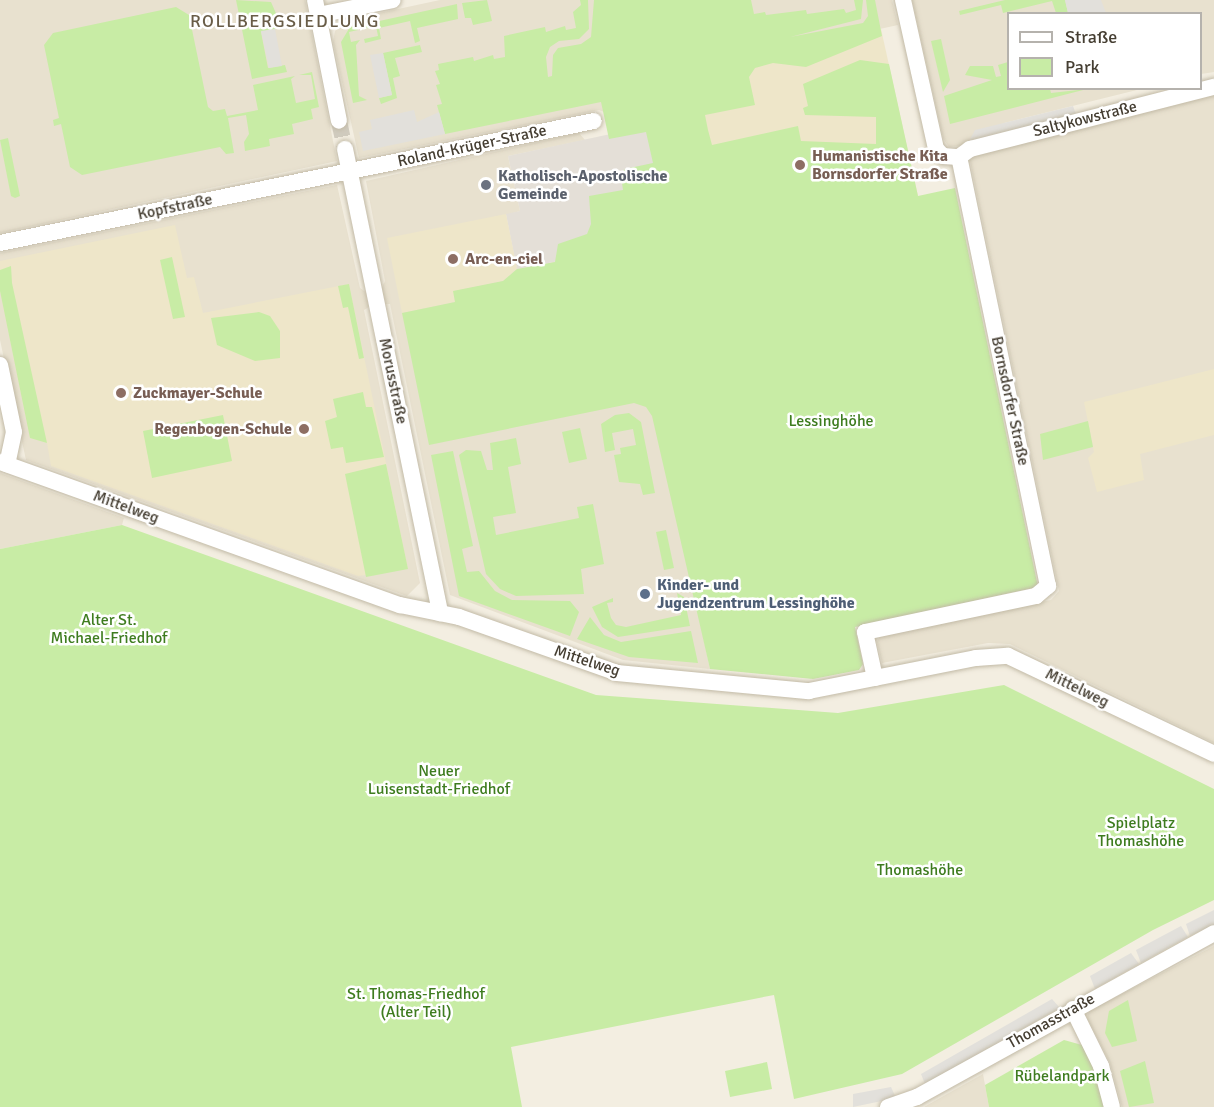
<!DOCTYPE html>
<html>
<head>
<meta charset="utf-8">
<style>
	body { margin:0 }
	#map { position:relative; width:1214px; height:1107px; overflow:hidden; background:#f3eee1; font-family:Signika,sans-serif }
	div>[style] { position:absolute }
	.residential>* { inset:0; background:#e8e1cf }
	.industrial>* { inset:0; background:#e4dfd7 }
	.education>* { inset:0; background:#eee6c9 }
	.green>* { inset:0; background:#c8eca5 }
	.parking>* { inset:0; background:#e2e0db }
	.street-tunnel>* { height:16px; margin-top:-8px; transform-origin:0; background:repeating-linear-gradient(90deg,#d0cbbe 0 16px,transparent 0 24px) }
	.roads { filter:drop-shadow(0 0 2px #c2baa6) drop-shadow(0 0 2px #c2baa6) }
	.street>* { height:16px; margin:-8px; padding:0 8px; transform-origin:8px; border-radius:8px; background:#fff }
	.dots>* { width:16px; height:16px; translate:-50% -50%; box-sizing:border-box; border:3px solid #fff; border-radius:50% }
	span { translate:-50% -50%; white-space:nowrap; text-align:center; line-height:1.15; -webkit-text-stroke:5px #fff; paint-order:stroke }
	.street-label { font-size:16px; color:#453e32 }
	.education-label { font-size:16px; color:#785e54; font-weight:700 }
	.left { translate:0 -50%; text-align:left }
	.right { translate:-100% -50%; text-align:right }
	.worship-label { font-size:16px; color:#5b616d; font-weight:700 }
	.park-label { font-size:16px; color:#3e7c1f }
	.service-label { font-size:16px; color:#4e5e75; font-weight:700 }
	.neighbourhood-label { font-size:18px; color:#695d48; letter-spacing:1.5px }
	.legend { position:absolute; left:1007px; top:12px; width:195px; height:78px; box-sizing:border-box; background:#fff; border:2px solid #b5b2ad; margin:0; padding:8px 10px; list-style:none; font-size:18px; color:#453e32 }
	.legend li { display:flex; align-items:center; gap:12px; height:30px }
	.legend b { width:30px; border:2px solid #b5b2ad }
</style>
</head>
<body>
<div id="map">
	<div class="residential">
		<div style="clip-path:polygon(0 0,305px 0,337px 161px,0 233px)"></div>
		<div style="clip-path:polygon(440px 0,600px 0,604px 112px,599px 110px,359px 158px,333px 42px,335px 31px,347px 20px)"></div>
		<div style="clip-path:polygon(716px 0,892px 0,898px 25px,728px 62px)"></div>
		<div style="clip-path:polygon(912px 0,1214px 0,1214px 72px,1201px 74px,1200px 14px,1008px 14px,1008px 88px,1141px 89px,1004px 123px,966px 145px,949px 147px,943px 138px)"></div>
		<div style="clip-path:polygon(1214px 92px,1214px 743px,1010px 644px,988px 643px,882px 663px,877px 642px,880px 636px,1051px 600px,1059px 591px,969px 156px)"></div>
		<div style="clip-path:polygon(579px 133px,585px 140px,508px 156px,520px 211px,506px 215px,517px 269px,622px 249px,710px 669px,623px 660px,450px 595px,390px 304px,385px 304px,381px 289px,385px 281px,366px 181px)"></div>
		<div style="clip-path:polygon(337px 185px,360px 288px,367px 293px,369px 307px,364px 310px,420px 583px,407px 596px,26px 460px,0 340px,0 253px)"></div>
		<div style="clip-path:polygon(0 473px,124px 518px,122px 525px,0 549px)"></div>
		<div style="clip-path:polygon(1214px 946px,1214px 1107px,1122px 1107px,1110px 1063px,1087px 1018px,1089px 1011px)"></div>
		<div style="clip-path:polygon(983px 1074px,989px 1107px,924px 1107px,947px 1094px)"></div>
	</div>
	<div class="industrial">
		<div style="clip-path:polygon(648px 126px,661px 189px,622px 249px,517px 269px,506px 214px,520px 211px,508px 156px)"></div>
	</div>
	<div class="education">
		<div style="clip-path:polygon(881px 29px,918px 196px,713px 231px,701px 115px,728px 62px)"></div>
		<div style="clip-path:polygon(506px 214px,517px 269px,503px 281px,454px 291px,455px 302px,402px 313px,387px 238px)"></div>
		<div style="clip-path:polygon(175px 225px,187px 278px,194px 277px,203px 313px,349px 284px,408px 569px,358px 576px,51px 466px,47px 443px,30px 438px,0 291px,0 261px)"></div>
		<div style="clip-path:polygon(1214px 369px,1214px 435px,1140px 454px,1144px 480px,1097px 492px,1088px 458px,1094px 452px,1084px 402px)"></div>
	</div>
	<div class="green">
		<div style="clip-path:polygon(236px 0,271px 2px,282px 27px,261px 32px,268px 68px,285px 65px,287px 72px,252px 79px)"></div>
		<div style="clip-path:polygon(487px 0,492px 21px,473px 25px,471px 18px,465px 18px,462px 3px)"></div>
		<div style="clip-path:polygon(580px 0,588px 0,589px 29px,579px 39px,559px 41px,550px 47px,546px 57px,548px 77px,552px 76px,553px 55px,558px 48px,581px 44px,591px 37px,594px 0,751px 0,754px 14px,765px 12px,766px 15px,806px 10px,807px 14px,844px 9px,846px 13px,856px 10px,854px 0,863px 0,861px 19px,790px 37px,863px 23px,868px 16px,866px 0,875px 0,882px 36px,806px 67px,773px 63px,755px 68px,749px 77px,755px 105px,705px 115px,708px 130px,712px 145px,798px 126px,801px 141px,876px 144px,876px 117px,805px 115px,803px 108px,808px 106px,803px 84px,860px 60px,889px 64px,918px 196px,955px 188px,1038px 587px,855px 627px,863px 664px,859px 670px,813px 679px,710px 669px,652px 416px,646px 407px,634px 403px,429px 445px,402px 313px,455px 302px,453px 291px,503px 281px,517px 269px,555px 262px,558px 244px,587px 234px,591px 224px,589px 196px,623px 190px,621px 176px,625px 169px,653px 163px,646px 132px,609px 139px,601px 102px,445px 134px,437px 105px,442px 104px,436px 85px,440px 84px,435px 71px,439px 70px,438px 64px,473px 57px,474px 61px,493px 55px,494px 59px,505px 57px,504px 36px,545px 27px,546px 32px,565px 26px,566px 30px,576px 28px,573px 12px,581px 5px)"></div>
		<div style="clip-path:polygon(1005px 0,1065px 0,1068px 13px,1056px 13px,1052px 1px,1003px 13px,1001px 5px,960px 15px,959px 11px)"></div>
		<div style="clip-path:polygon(457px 4px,458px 19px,417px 28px,420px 41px,415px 43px,410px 21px,379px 28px,381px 39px,365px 43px,364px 39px,378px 36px,376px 26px,362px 29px,361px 25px)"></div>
		<div style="clip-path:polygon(176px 7px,189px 15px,208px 107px,213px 111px,225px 109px,227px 116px,258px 110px,253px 85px,295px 76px,291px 79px,296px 103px,315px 99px,311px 75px,299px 75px,312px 72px,319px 107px,311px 109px,313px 119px,292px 124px,294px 134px,269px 139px,270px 146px,245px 151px,244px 142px,249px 134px,246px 115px,228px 118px,234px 153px,226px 154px,220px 147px,82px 175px,70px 167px,61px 124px,54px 126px,53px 120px,59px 118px,44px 45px,53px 33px)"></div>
		<div style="clip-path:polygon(357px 26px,358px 30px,349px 32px,351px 42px,360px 40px,356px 45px,359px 96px,367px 100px,353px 103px,341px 42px,350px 27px)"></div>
		<div style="clip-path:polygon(941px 39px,950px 80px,943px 92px,931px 41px)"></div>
		<div style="clip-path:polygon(420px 45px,422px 52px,395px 58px,400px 76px,393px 78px,397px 98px,381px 104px,379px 98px,392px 95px,383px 53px)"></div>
		<div style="clip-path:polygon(1008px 62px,1008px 88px,1050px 89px,1051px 93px,1087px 89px,950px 124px,944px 96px,992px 80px,965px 75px,970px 66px,993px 66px,996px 77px,1001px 76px,998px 65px)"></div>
		<div style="clip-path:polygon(8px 138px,20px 196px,15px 198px,11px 196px,0 140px)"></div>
		<div style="clip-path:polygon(172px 257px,185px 317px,173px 319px,160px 260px)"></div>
		<div style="clip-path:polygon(11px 266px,12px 283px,47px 443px,30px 438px,0 291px,0 270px)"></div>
		<div style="clip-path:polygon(349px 284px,364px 358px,359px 359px,348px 307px,343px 308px,338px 286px)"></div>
		<div style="clip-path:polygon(259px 312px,270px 316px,280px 331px,280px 358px,255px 361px,217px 345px,211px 318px)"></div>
		<div style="clip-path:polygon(363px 392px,366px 407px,372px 407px,384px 457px,346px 463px,343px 447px,331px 449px,325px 421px,337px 417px,333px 399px)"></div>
		<div style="clip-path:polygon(629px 413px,641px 422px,655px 493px,643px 495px,640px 484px,619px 482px,614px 455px,621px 454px,620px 448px,636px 445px,633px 429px,612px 433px,615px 450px,605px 452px,601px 424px,615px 415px)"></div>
		<div style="clip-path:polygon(223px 415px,232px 461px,152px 478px,143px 431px)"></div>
		<div style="clip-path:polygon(1088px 421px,1093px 447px,1043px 460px,1040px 434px)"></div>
		<div style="clip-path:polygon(580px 428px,587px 459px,569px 463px,562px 432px)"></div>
		<div style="clip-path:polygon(516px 438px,521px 464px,508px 467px,516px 513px,493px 517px,496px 535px,579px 518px,577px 507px,593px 504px,604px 564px,581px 569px,584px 594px,516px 596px,500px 589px,486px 574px,459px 455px,466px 450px,481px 451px,487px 470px,493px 470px,490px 443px)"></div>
		<div style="clip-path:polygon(453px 451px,473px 546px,462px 549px,467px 572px,479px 571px,495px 591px,512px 600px,570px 601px,579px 612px,570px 636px,459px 596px,431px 455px)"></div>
		<div style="clip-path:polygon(386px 464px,408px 569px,366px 577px,345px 474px)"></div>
		<div style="clip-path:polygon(122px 525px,596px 695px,838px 713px,1004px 685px,1214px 789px,1214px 900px,1153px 930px,902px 1074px,794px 1099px,774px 995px,511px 1047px,522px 1107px,0 1107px,0 549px)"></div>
		<div style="clip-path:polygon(666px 530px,674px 568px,664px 570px,656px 532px)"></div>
		<div style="clip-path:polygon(677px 593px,684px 597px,690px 626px,618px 637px,602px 627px,592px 607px,613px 598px,613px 602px,607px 603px,611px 618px,616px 625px,626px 627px,681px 615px)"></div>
		<div style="clip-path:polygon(590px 617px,604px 635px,621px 642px,691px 631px,698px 663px,629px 657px,577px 639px)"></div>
		<div style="clip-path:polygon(1128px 1000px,1137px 1041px,1112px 1047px,1105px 1033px,1109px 1011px)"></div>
		<div style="clip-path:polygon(1064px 1040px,1082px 1045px,1093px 1066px,1104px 1107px,989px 1107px,985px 1085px)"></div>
		<div style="clip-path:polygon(1145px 1061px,1154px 1103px,1129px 1107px,1120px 1071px)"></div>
		<div style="clip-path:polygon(767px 1062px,772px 1089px,730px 1097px,725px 1071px)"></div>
	</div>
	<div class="parking">
		<div style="clip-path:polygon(1065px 0,1101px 0,1106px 13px,1068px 13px)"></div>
		<div style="clip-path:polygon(275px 29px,282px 66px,269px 68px,261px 31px)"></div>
		<div style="clip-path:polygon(383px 53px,392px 95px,379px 98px,370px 55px)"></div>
		<div style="clip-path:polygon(1073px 106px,1077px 117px,968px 143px,975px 130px)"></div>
		<div style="clip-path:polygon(414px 110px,417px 122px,439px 112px,445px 134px,363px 151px,359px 132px,372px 129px,370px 120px)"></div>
		<div style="clip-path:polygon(1214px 910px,1214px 925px,1190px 936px,1186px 924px)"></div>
		<div style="clip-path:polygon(1181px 926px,1188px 937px,1141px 963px,1136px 950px)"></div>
		<div style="clip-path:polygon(1131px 953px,1139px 964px,1095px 989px,1090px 976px)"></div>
		<div style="clip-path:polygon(1052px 999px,1060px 1008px,925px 1084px,921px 1074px)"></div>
		<div style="clip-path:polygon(891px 1087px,896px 1098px,853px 1107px,853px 1094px)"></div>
	</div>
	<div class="street-tunnel">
		<div style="left:339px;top:121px;width:29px;rotate:78deg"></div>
	</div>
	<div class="roads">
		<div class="street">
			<div style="left:315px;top:0;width:123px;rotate:78.8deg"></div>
			<div style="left:903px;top:0;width:153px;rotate:77.5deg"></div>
			<div style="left:936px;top:149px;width:10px;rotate:45deg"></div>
			<div style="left:943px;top:156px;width:16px;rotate:4deg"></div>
			<div style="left:318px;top:15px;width:76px;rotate:-11.3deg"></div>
			<div style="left:345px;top:149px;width:474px;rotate:78.4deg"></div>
			<div style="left:959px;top:157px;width:14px;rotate:-36deg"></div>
			<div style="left:970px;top:149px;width:252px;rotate:-14.3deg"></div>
			<div style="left:0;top:243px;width:606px;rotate:-11.61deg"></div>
			<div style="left:0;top:365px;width:68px;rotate:78.2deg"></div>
			<div style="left:14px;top:432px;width:33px;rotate:102deg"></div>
			<div style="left:0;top:462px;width:425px;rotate:19.7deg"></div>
			<div style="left:400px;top:605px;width:60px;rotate:11.5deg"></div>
			<div style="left:459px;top:617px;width:168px;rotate:19.5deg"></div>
			<div style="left:617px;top:673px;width:193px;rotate:5.4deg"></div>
			<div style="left:809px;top:691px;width:170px;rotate:-11.2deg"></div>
			<div style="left:976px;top:658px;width:32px;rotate:-4deg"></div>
			<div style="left:1008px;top:656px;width:228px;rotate:25.4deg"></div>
			<div style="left:875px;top:678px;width:47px;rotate:-102.3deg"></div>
			<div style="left:865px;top:632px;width:175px;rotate:-11.9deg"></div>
			<div style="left:1036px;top:596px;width:16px;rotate:-40deg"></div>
			<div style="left:1048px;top:586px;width:438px;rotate:-101.7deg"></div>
			<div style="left:1073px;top:1009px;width:64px;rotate:63.8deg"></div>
			<div style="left:1101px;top:1066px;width:42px;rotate:75deg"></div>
			<div style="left:888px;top:1107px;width:31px;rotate:-19deg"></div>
			<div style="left:917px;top:1097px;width:339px;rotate:-28.9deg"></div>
		</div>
	</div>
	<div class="dots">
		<div style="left:800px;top:165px;background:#8d6e63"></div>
		<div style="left:486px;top:185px;background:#6b7280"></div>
		<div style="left:453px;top:259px;background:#8d6e63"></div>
		<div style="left:121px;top:393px;background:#8d6e63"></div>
		<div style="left:304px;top:429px;background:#8d6e63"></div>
		<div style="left:645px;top:594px;background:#5c6f8a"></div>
	</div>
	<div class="street-label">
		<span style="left:1085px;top:119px;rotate:-14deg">Saltykowstraße</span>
		<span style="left:472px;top:146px;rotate:-12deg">Roland-Krüger-Straße</span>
		<span style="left:175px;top:207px;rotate:-12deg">Kopfstraße</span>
		<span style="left:393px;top:381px;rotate:78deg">Morusstraße</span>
		<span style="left:1010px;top:401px;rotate:78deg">Bornsdorfer Straße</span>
		<span style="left:126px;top:507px;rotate:20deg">Mittelweg</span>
		<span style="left:587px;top:661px;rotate:18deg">Mittelweg</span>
		<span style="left:1077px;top:688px;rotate:26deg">Mittelweg</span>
		<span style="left:1051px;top:1021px;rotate:-29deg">Thomasstraße</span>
	</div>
	<div class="education-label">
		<span class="left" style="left:812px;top:165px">Humanistische Kita<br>Bornsdorfer Straße</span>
		<span class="left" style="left:465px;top:259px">Arc-en-ciel</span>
		<span class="left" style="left:133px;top:393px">Zuckmayer-Schule</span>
		<span class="right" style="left:292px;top:429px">Regenbogen-Schule</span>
	</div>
	<div class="worship-label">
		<span class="left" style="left:498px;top:185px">Katholisch-Apostolische<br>Gemeinde</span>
	</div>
	<div class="park-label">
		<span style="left:831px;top:421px">Lessinghöhe</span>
		<span style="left:109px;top:629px">Alter St.<br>Michael-Friedhof</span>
		<span style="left:439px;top:780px">Neuer<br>Luisenstadt-Friedhof</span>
		<span style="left:1141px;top:832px">Spielplatz<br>Thomashöhe</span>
		<span style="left:920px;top:870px">Thomashöhe</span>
		<span style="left:416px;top:1003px">St. Thomas-Friedhof<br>(Alter Teil)</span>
		<span style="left:1062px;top:1076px">Rübelandpark</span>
	</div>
	<div class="service-label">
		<span class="left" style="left:657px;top:594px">Kinder- und<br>Jugendzentrum Lessinghöhe</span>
	</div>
	<div class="neighbourhood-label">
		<span style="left:285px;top:21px">ROLLBERGSIEDLUNG</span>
	</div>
	<ul class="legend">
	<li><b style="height:8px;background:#fff"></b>Straße</li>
	<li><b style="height:16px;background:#c8eca5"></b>Park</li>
	</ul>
</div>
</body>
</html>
